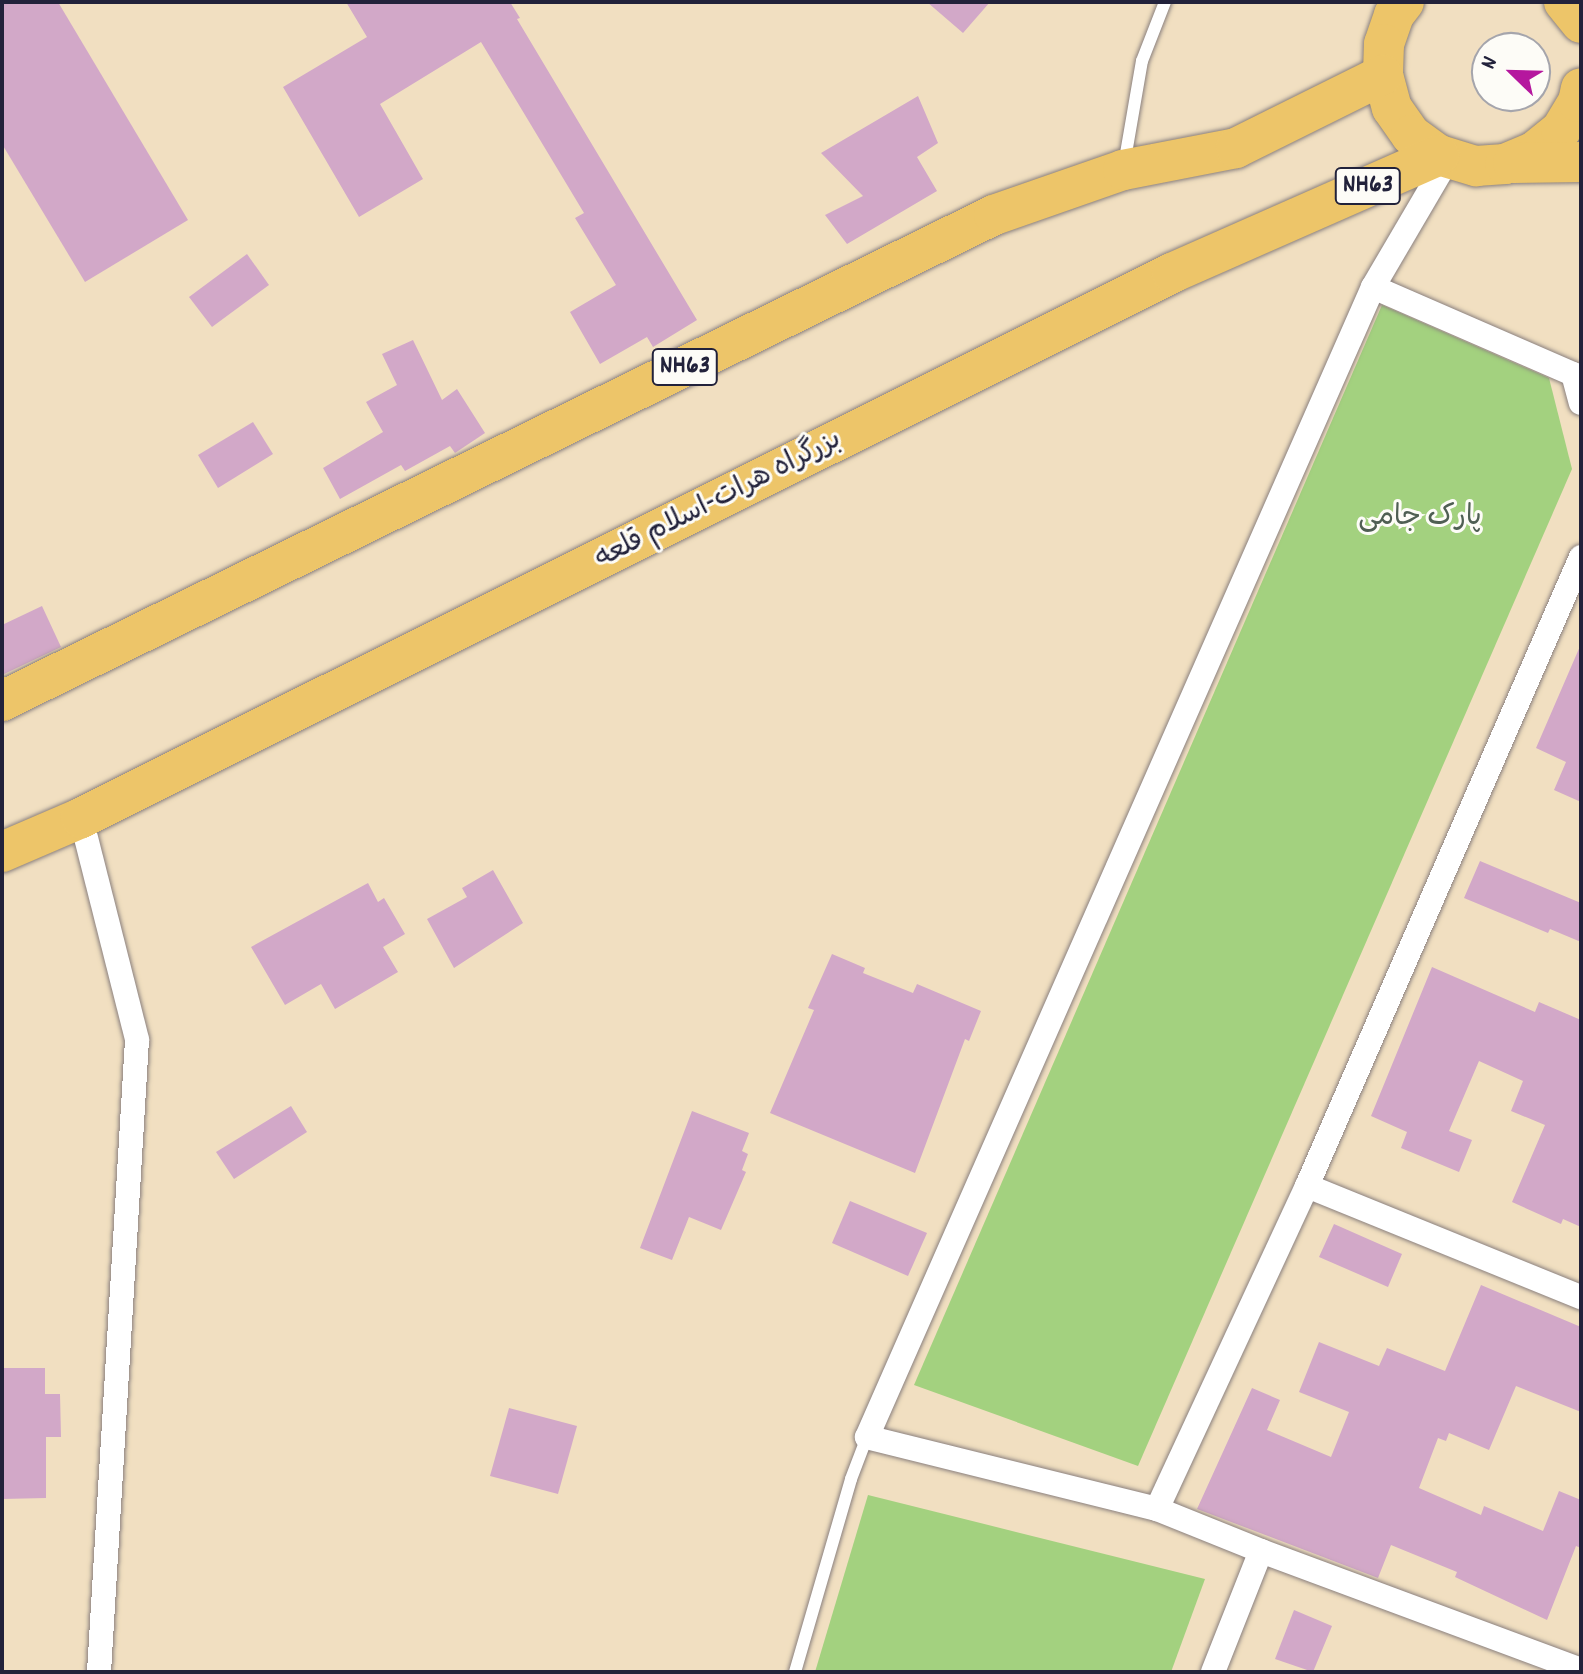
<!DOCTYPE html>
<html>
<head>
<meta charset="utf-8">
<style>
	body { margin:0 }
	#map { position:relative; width:1583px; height:1674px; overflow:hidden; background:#f1dfc1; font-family:Dekko,"Playpen Sans Arabic",sans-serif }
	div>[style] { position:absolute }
	.green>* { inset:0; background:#a3d17f }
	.building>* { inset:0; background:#d2a8c8 }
	.roads { filter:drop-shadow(0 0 2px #8a807e) drop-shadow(0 0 2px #8a807e) }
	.service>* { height:12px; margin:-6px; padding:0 6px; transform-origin:6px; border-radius:6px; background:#fff }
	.minor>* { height:24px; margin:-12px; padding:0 12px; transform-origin:12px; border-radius:12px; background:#fff }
	.trunk>* { height:40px; margin:-20px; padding:0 20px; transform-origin:20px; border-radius:20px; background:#edc569 }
	span { translate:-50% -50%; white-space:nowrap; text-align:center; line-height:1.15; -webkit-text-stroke:6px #fdfcf7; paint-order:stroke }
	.shield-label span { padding:2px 6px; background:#fdfcf7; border:2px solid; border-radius:6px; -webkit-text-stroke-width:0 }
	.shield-label { font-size:26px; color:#22223b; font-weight:700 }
	.street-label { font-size:28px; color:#22223b }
	.park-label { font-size:28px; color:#4f5f53 }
	.frame { position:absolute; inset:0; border:4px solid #22223b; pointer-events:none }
	.north { position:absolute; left:1471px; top:32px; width:80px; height:80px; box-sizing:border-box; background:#fdfcf7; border:2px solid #a5a5ac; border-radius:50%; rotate:293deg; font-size:22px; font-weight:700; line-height:32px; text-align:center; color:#22223b }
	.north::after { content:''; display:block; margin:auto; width:28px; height:36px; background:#b5179e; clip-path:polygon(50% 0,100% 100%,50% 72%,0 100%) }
</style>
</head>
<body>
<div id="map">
	<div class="green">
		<div style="clip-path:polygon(1382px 305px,1549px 378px,1572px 469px,1138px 1466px,914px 1385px)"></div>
		<div style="clip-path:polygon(868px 1495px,1205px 1579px,1171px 1672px,815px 1672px)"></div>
	</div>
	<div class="building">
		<div style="clip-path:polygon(2px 2px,58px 2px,188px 220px,85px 282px,2px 144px)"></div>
		<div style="clip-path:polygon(346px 2px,510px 2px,520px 18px,517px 19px,697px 320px,653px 347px,647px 337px,600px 364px,570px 312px,616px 285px,575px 218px,584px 213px,481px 42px,380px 104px,423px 179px,359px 217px,283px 87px,367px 37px)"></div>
		<div style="clip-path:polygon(927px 2px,990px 2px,963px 33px)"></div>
		<div style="clip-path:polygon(918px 96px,938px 143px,917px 157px,937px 191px,847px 244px,825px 215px,863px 196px,821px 153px)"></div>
		<div style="clip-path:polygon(247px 254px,269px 285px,212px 327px,189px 297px)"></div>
		<div style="clip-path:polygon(413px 340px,442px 400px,457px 389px,485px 433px,455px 453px,450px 446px,405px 471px,401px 465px,340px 499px,323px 468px,383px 432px,366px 402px,397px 385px,382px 354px)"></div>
		<div style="clip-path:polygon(253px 422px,273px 454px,218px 488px,198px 455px)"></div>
		<div style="clip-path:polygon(42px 606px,61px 647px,2px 675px,2px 625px)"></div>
		<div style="clip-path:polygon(1581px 644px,1581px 802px,1554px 790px,1566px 762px,1536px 748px)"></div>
		<div style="clip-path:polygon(1480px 861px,1581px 903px,1581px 942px,1550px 929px,1548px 933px,1464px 898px)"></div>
		<div style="clip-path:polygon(493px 870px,523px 923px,454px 968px,427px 919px,467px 897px,462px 888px)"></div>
		<div style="clip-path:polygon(368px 883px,378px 902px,384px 898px,405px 934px,383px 947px,398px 972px,335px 1009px,321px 984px,285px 1005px,251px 947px)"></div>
		<div style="clip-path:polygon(832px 954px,865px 968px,863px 973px,913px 993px,917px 984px,981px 1011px,969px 1041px,965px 1039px,915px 1173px,770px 1113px,814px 1010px,808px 1008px)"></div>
		<div style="clip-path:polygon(1432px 967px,1535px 1012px,1539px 1002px,1581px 1020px,1581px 1227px,1563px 1219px,1561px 1224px,1512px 1202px,1545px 1125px,1511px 1111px,1523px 1081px,1479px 1061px,1449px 1131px,1472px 1140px,1459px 1172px,1401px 1148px,1407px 1132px,1371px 1116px)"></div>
		<div style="clip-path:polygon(291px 1106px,307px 1132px,234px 1179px,216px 1152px)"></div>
		<div style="clip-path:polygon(692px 1111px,749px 1133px,742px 1151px,748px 1154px,742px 1170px,746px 1172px,721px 1230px,689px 1217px,672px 1260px,640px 1248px)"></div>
		<div style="clip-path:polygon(850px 1201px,927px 1233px,908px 1276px,832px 1243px)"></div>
		<div style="clip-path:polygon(1334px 1224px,1402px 1254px,1388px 1287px,1319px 1257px)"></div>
		<div style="clip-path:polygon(1481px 1285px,1581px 1327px,1581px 1412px,1516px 1386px,1489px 1450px,1449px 1433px,1446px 1441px,1438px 1438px,1419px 1488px,1481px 1515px,1484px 1506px,1543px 1531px,1559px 1491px,1581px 1500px,1581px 1548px,1576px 1546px,1547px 1620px,1455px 1577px,1457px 1572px,1391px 1545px,1378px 1578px,1197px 1509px,1252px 1388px,1280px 1400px,1267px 1430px,1331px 1457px,1349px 1412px,1299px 1392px,1319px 1342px,1379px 1366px,1387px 1348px,1445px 1371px)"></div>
		<div style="clip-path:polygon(2px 1368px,45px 1368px,45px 1394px,60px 1394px,61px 1437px,46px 1437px,46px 1498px,2px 1499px)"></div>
		<div style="clip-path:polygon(509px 1408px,577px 1426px,558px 1494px,490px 1476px)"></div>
		<div style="clip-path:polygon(1294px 1610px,1332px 1626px,1313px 1672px,1275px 1659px)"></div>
	</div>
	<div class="roads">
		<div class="service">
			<div style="left:1124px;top:165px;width:106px;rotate:-80.2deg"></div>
			<div style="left:1142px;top:61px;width:63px;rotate:-68.7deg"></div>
			<div style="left:795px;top:1672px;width:201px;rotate:-73.8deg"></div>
			<div style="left:851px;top:1479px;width:45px;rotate:-69.1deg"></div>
		</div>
		<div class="minor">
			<div style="left:1373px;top:287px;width:218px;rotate:23.5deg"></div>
			<div style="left:1573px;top:374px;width:30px;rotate:75deg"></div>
			<div style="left:81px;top:818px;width:229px;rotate:75.8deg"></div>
			<div style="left:137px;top:1040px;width:633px;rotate:93.44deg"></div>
			<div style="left:1307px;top:1186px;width:296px;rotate:22.1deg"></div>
			<div style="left:1157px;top:1509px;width:356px;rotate:-65.1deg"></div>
			<div style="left:1307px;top:1186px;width:686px;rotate:-66.46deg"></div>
			<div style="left:1261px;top:1551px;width:341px;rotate:20.4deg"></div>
			<div style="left:1213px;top:1672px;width:130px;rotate:-68.4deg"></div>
			<div style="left:1261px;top:1551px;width:112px;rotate:-158deg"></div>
			<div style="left:1157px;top:1509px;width:299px;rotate:-166.1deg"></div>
			<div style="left:867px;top:1437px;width:1256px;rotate:-66.25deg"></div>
			<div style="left:1373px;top:287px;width:148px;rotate:-59.6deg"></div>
		</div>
		<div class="trunk">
			<div style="left:1404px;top:2px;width:16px;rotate:128deg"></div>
			<div style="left:1394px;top:15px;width:31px;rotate:109deg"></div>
			<div style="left:1384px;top:44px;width:31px;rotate:92deg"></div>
			<div style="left:1383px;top:75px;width:34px;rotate:75deg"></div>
			<div style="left:1392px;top:108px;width:33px;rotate:55deg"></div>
			<div style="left:1411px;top:135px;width:34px;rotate:36deg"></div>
			<div style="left:1439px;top:155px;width:39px;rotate:17deg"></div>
			<div style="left:1476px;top:166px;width:29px;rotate:-4deg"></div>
			<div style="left:1505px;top:164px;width:33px;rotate:-23deg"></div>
			<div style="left:1535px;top:151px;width:33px;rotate:-39deg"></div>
			<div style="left:1561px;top:130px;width:33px;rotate:-59deg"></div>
			<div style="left:1578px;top:102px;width:14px;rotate:-78deg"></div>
			<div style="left:1564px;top:2px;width:27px;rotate:51deg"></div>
			<div style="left:1513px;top:163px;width:68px;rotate:-0.8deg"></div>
			<div style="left:2px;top:701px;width:1105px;rotate:-26.1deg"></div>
			<div style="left:994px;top:215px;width:137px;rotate:-19.2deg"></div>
			<div style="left:1123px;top:170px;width:115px;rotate:-11deg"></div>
			<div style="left:1236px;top:148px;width:164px;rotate:-26.4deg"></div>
			<div style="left:2px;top:852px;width:86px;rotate:-23.3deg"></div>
			<div style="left:81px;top:818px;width:1220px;rotate:-26.54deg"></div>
			<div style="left:1172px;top:273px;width:292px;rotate:-23.8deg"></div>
		</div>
	</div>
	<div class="shield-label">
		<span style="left:1368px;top:186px">NH63</span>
		<span style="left:685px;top:367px">NH63</span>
	</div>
	<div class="street-label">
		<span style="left:719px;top:501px;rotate:-27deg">بزرگراه هرات-اسلام قلعه</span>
	</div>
	<div class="park-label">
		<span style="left:1420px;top:519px">پارک جامی</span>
	</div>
	<div class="frame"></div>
	<div class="north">N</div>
</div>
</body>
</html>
